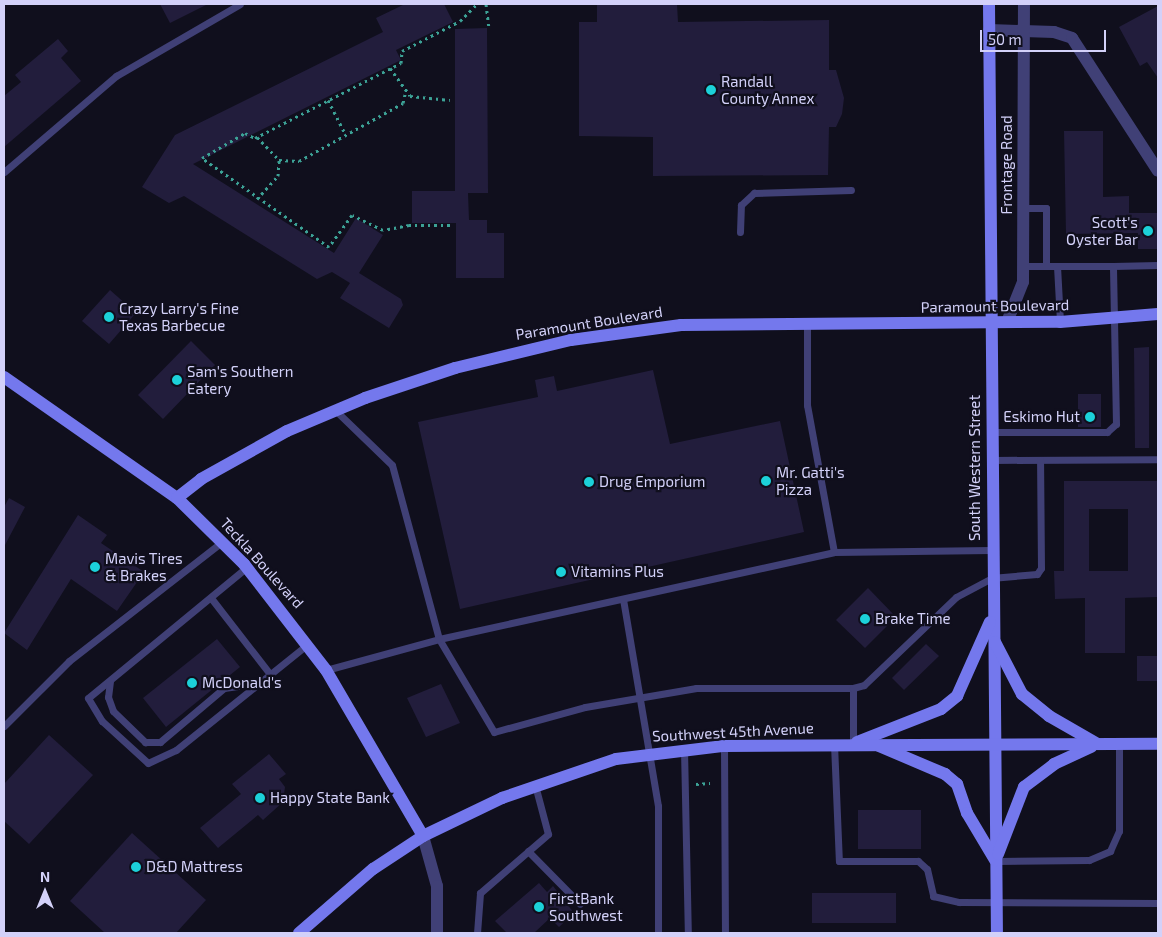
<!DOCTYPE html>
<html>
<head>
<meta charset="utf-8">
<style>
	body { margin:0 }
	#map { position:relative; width:1162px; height:937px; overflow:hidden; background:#100f1d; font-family:"Exo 2",sans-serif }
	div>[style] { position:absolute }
	.building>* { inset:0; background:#221d3c }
	.path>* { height:3px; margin-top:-1.5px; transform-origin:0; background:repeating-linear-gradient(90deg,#3ca296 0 2.5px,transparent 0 6.5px) }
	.service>* { height:7px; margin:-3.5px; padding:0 3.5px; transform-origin:3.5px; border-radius:3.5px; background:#404076 }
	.minor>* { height:12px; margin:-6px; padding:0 6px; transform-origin:6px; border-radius:6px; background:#404076 }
	.tertiary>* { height:12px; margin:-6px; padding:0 6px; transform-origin:6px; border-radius:6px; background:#404076 }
	.secondary>* { height:12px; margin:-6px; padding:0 6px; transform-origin:6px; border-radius:6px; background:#7478ed }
	.dots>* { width:14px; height:14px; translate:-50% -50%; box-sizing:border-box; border:2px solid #100f1d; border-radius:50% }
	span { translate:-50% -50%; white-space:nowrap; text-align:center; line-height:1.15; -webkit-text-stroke:4.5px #100f1d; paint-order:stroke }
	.poi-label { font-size:15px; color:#d3d1f9 }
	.left { translate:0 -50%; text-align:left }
	.right { translate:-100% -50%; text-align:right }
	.street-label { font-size:15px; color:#d3d1f9 }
	.frame { position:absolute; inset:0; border:5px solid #d3d1f9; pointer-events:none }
	.north { position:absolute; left:20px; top:867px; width:50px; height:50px; -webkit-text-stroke:4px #100f1d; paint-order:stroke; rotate:0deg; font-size:14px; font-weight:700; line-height:20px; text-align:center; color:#d3d1f9 }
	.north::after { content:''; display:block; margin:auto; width:18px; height:22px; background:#d3d1f9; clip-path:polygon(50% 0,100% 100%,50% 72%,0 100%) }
	.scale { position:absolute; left:980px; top:30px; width:126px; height:22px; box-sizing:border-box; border:2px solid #d3d1f9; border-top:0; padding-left:6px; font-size:15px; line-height:18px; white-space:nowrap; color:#d3d1f9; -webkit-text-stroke:4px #100f1d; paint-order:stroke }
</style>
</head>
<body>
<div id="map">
	<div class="building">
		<div style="clip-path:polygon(160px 4px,208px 4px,170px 23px)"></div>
		<div style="clip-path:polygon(405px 4px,444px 4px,453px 22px,396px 50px,401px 60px,193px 164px,334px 253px,356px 218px,383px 235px,359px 273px,401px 299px,403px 305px,389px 328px,340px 298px,350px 283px,332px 272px,317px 279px,184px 196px,169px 203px,142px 187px,175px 135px,383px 32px,376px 18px)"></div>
		<div style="clip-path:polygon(597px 4px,677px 4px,678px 22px,829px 20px,829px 70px,836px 70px,844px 98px,842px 114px,836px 127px,829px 127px,828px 175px,653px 176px,653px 137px,579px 136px,579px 22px,597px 22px)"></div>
		<div style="clip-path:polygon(1158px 6px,1158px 78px,1147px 62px,1140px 66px,1119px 27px)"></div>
		<div style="clip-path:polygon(487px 28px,488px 193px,468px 193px,469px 220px,487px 220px,487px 233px,504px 233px,504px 278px,456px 278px,456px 223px,412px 223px,412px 191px,455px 191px,455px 29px)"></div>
		<div style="clip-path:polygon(58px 39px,68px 51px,61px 58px,81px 81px,4px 147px,4px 96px,21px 82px,15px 75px)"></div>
		<div style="clip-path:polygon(1064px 131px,1103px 131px,1103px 197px,1129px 196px,1129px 213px,1158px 213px,1158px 249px,1138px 249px,1138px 233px,1066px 234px)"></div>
		<div style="clip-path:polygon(110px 290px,136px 313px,109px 344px,82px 321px)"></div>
		<div style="clip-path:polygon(191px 341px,215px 365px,163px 419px,138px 395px)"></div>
		<div style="clip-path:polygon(1149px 347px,1149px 448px,1135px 448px,1134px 348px)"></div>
		<div style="clip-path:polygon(653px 370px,670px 444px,780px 421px,804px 532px,460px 609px,418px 422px,538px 397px,535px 380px,554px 376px,557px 391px)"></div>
		<div style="clip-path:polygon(1078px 394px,1101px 394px,1101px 427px,1078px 427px)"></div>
		<div style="clip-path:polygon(evenodd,1064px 481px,1158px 481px,1158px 597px,1125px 598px,1125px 653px,1085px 653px,1085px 598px,1055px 599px,1054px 571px,1064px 571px,1064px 481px,1089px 509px,1128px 509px,1128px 571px,1089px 571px,1089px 509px)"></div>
		<div style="clip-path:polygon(9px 498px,25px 507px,4px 547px,4px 507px)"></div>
		<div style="clip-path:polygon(78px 515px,107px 535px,101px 543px,144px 572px,117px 611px,71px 579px,27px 650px,4px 633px)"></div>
		<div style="clip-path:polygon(868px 588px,896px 617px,865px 648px,836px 620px)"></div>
		<div style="clip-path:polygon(217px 639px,240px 667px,166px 727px,143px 698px)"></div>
		<div style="clip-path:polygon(926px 644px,939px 656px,904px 690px,892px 678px)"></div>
		<div style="clip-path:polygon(1137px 656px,1158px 656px,1158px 681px,1137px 681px)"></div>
		<div style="clip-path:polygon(441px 684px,460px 723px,426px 737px,407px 698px)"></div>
		<div style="clip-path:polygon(49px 735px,93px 775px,29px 844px,4px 821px,4px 784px)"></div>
		<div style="clip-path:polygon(269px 754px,286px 774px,279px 779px,285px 787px,283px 802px,263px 820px,258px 815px,218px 848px,200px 828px,241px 794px,232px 784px)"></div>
		<div style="clip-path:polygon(858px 810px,921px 810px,921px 849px,858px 849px)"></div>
		<div style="clip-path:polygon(132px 833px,206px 900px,176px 933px,105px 933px,70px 901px)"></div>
		<div style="clip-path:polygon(539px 883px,547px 892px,553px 886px,574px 913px,559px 927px,550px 918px,534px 933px,507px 933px,495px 921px)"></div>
		<div style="clip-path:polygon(812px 893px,896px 893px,896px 923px,812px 923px)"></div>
	</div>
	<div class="path">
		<div style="left:486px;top:4px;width:23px;rotate:83deg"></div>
		<div style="left:390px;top:68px;width:34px;rotate:54deg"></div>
		<div style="left:410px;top:96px;width:40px;rotate:5.7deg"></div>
		<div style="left:328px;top:100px;width:37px;rotate:63deg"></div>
		<div style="left:257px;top:137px;width:32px;rotate:46deg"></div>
		<div style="left:279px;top:160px;width:20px;rotate:3deg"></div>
		<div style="left:299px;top:161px;width:119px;rotate:-29.1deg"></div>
		<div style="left:403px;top:103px;width:9px;rotate:-77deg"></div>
		<div style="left:257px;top:199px;width:31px;rotate:-48deg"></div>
		<div style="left:278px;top:176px;width:16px;rotate:-86deg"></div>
		<div style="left:450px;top:225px;width:41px;rotate:180deg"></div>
		<div style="left:409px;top:225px;width:26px;rotate:169deg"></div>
		<div style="left:383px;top:230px;width:34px;rotate:-154deg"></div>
		<div style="left:352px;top:215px;width:39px;rotate:126deg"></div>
		<div style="left:329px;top:247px;width:155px;rotate:-145deg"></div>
		<div style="left:202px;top:158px;width:50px;rotate:-30.2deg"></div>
		<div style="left:245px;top:133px;width:11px;rotate:27deg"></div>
		<div style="left:255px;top:138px;width:164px;rotate:-27.2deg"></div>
		<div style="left:401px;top:63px;width:12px;rotate:-85deg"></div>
		<div style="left:402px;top:51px;width:65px;rotate:-27.3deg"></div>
		<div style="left:460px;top:21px;width:24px;rotate:-45deg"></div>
		<div style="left:696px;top:784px;width:14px;rotate:-4deg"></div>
	</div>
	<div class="service">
		<div style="left:4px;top:172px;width:148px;rotate:-40.6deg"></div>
		<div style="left:116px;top:76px;width:143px;rotate:-30.1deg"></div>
		<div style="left:1023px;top:208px;width:23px"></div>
		<div style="left:1046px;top:208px;width:58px;rotate:90deg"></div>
		<div style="left:740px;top:232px;width:27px;rotate:-88deg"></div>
		<div style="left:741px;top:205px;width:18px;rotate:-43deg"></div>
		<div style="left:754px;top:193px;width:97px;rotate:-1.8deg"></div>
		<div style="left:1057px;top:266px;width:56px;rotate:86.9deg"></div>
		<div style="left:1113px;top:266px;width:45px;rotate:-1.3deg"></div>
		<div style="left:807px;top:322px;width:83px;rotate:90deg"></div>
		<div style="left:807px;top:405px;width:149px;rotate:79.6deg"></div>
		<div style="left:834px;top:552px;width:157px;rotate:-0.7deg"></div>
		<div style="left:335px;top:410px;width:79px;rotate:44deg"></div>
		<div style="left:392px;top:465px;width:180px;rotate:74.9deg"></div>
		<div style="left:439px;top:639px;width:108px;rotate:59.4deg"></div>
		<div style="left:494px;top:732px;width:94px;rotate:-15.4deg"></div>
		<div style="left:585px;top:707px;width:113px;rotate:-9.7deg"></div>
		<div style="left:696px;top:688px;width:157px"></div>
		<div style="left:992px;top:432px;width:115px"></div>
		<div style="left:1107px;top:432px;width:12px;rotate:-42deg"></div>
		<div style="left:1116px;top:424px;width:158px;rotate:-91.1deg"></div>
		<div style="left:1113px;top:266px;width:90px;rotate:180deg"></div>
		<div style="left:992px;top:460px;width:166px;rotate:-0.3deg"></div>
		<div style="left:247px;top:567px;width:206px;rotate:140.5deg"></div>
		<div style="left:88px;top:698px;width:27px;rotate:59deg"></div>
		<div style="left:102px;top:721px;width:62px;rotate:42.4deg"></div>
		<div style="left:148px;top:763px;width:31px;rotate:-25deg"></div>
		<div style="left:176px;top:750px;width:169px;rotate:-38.8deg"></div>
		<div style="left:211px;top:598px;width:96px;rotate:52.2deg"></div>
		<div style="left:623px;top:599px;width:210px;rotate:80.4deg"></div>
		<div style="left:658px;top:806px;width:127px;rotate:90deg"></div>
		<div style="left:326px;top:670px;width:117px;rotate:-15.3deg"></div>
		<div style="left:439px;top:639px;width:404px;rotate:-12.4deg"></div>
		<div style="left:110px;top:681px;width:16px;rotate:97deg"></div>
		<div style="left:108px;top:697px;width:15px;rotate:70deg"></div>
		<div style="left:113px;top:711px;width:45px;rotate:44.1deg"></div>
		<div style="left:145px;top:742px;width:15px"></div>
		<div style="left:160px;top:742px;width:84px;rotate:-40.2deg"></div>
		<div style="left:224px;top:688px;width:35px;rotate:-8deg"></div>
		<div style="left:4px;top:726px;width:92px;rotate:-45deg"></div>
		<div style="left:69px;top:661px;width:194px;rotate:-37.9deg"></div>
		<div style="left:834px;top:744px;width:117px;rotate:87.6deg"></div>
		<div style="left:839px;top:861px;width:79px"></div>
		<div style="left:918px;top:861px;width:12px;rotate:42deg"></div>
		<div style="left:927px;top:869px;width:28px;rotate:77deg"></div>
		<div style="left:933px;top:896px;width:27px;rotate:13deg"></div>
		<div style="left:959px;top:902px;width:199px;rotate:0.3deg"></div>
		<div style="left:853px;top:744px;width:56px;rotate:-90deg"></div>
		<div style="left:853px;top:688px;width:11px;rotate:-15deg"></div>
		<div style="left:864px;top:685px;width:127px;rotate:-43.7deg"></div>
		<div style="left:956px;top:597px;width:40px;rotate:-28deg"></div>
		<div style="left:991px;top:578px;width:46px;rotate:-5deg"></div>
		<div style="left:1037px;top:574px;width:7px;rotate:-56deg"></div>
		<div style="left:1041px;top:568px;width:108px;rotate:-90.5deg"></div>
		<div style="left:724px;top:746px;width:187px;rotate:89.7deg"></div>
		<div style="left:684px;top:749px;width:184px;rotate:88.8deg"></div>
		<div style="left:528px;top:851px;width:74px;rotate:45.5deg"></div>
		<div style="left:996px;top:861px;width:93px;rotate:-0.6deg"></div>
		<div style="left:1089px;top:860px;width:23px;rotate:-23deg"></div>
		<div style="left:1110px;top:851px;width:22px;rotate:-66deg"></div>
		<div style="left:1119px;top:831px;width:87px;rotate:-90deg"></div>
		<div style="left:477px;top:933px;width:40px;rotate:-85.7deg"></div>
		<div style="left:480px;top:893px;width:90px;rotate:-40.9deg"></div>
		<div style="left:548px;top:834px;width:51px;rotate:-104.9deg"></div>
	</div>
	<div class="minor">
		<div style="left:989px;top:30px;width:65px;rotate:1.8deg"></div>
		<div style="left:1054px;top:32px;width:19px;rotate:18deg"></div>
		<div style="left:1072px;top:38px;width:158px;rotate:57.1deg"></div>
		<div style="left:1007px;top:322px;width:43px;rotate:-68.2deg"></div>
		<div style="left:1023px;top:282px;width:278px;rotate:-89.8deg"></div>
	</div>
	<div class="tertiary">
		<div style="left:423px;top:836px;width:52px;rotate:74.4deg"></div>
		<div style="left:437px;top:886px;width:47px;rotate:90deg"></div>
	</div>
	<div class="secondary">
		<div style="left:989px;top:4px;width:929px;rotate:89.51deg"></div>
		<div style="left:4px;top:377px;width:211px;rotate:35deg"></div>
		<div style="left:177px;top:498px;width:94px;rotate:44.6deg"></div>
		<div style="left:244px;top:564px;width:134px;rotate:52.3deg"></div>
		<div style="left:326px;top:670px;width:192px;rotate:59.7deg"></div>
		<div style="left:177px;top:498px;width:31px;rotate:-38deg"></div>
		<div style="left:201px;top:479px;width:98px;rotate:-29.2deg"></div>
		<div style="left:287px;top:431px;width:85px;rotate:-22.9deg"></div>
		<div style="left:365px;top:398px;width:95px;rotate:-18.4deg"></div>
		<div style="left:455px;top:368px;width:119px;rotate:-13.6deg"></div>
		<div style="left:571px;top:340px;width:111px;rotate:-7.8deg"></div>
		<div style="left:681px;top:325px;width:379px;rotate:-0.5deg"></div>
		<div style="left:1060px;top:322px;width:98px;rotate:-4.7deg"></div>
		<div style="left:995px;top:642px;width:59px;rotate:62.6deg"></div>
		<div style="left:1022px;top:694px;width:35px;rotate:39deg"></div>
		<div style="left:1049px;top:716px;width:54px;rotate:29.9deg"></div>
		<div style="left:857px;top:742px;width:90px;rotate:-21.4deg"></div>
		<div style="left:941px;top:709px;width:21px;rotate:-39deg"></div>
		<div style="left:957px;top:696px;width:81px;rotate:-66deg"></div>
		<div style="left:879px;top:746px;width:72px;rotate:23deg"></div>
		<div style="left:945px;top:774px;width:16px;rotate:40deg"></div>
		<div style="left:957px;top:784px;width:31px;rotate:71deg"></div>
		<div style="left:967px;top:813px;width:55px;rotate:59.2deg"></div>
		<div style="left:998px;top:854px;width:72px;rotate:-68.8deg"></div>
		<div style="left:1024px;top:787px;width:38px;rotate:-37deg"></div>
		<div style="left:1054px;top:764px;width:41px;rotate:-24.7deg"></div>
		<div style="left:299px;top:933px;width:98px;rotate:-40.9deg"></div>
		<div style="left:373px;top:869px;width:60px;rotate:-33.4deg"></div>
		<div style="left:423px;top:836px;width:88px;rotate:-25.7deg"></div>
		<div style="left:502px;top:798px;width:120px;rotate:-18.9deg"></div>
		<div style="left:616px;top:759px;width:109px;rotate:-6.9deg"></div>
		<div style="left:724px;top:746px;width:434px;rotate:-0.3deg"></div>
	</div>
	<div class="dots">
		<div style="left:711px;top:90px;background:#1cd1d9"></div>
		<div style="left:1148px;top:231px;background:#1cd1d9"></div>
		<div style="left:109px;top:317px;background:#1cd1d9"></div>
		<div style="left:177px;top:380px;background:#1cd1d9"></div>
		<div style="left:1090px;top:417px;background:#1cd1d9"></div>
		<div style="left:766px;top:481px;background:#1cd1d9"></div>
		<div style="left:589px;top:482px;background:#1cd1d9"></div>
		<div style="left:95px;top:567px;background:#1cd1d9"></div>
		<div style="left:561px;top:572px;background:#1cd1d9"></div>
		<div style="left:865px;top:619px;background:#1cd1d9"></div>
		<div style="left:192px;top:683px;background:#1cd1d9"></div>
		<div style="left:260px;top:798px;background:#1cd1d9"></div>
		<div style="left:136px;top:867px;background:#1cd1d9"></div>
		<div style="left:539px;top:907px;background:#1cd1d9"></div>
	</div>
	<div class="poi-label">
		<span class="left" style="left:721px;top:90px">Randall<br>County Annex</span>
		<span class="right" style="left:1138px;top:231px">Scott's<br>Oyster Bar</span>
		<span class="left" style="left:119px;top:317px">Crazy Larry's Fine<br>Texas Barbecue</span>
		<span class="left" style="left:187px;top:380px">Sam's Southern<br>Eatery</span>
		<span class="right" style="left:1080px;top:417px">Eskimo Hut</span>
		<span class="left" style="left:776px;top:481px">Mr. Gatti's<br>Pizza</span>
		<span class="left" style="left:599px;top:482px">Drug Emporium</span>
		<span class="left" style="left:105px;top:567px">Mavis Tires<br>&amp; Brakes</span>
		<span class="left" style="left:571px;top:572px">Vitamins Plus</span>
		<span class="left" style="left:875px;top:619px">Brake Time</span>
		<span class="left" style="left:202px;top:683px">McDonald's</span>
		<span class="left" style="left:270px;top:798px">Happy State Bank</span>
		<span class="left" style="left:146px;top:867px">D&amp;D Mattress</span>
		<span class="left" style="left:549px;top:907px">FirstBank<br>Southwest</span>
	</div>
	<div class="street-label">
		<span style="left:1007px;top:165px;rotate:-90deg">Frontage Road</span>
		<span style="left:995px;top:306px;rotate:-1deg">Paramount Boulevard</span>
		<span style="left:589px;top:323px;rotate:-9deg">Paramount Boulevard</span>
		<span style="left:975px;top:468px;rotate:-90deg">South Western Street</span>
		<span style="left:262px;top:563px;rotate:48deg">Teckla Boulevard</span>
		<span style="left:733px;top:732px;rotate:-3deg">Southwest 45th Avenue</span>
	</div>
	<div class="frame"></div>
	<div class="north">N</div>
	<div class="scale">50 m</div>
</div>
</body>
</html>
